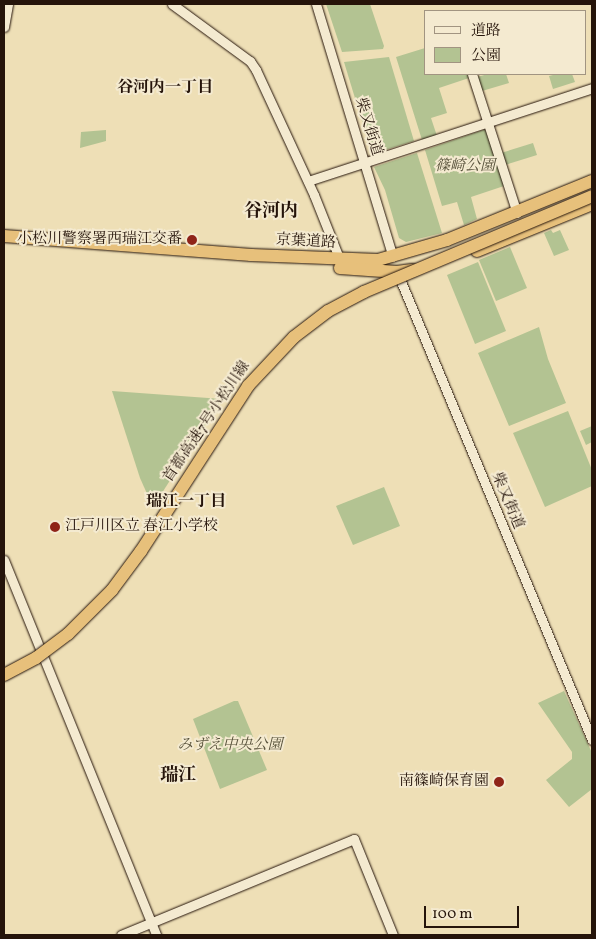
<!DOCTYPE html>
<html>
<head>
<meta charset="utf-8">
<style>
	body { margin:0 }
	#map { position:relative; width:596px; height:939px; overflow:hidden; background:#eedfb6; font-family:Vollkorn,"Noto Serif JP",serif }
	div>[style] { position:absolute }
	.green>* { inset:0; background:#b3c392 }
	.roads { filter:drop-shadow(0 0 1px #25140a) drop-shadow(0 0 1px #25140a) }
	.secondary>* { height:9px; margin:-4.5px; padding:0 4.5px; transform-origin:4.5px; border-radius:4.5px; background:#f4ead0 }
	.highway>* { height:12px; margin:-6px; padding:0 6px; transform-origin:6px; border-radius:6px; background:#e7c07b }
	.bridges { filter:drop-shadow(0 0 1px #25140a) drop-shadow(0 0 1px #25140a) }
	.highway-bridge>* { height:12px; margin:-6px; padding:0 6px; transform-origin:6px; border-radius:6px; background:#e7c07b }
	.dots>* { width:14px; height:14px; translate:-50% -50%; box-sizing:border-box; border:2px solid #f4ead0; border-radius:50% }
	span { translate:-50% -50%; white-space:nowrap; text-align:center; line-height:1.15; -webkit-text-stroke:4px #f4ead0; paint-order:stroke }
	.street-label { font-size:15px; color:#25140a }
	.park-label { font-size:15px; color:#57513a; font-style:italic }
	.poi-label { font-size:15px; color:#25140a }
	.right { translate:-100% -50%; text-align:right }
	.left { translate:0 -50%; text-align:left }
	.neighbourhood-label { font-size:16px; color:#25140a; font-weight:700 }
	.quarter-label { font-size:18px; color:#25140a; font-weight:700 }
	.frame { position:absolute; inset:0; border:5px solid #25140a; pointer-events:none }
	.legend { position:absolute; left:424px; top:10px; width:162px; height:65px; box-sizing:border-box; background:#f4ead0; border:1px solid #a19481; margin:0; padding:6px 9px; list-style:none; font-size:15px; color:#25140a }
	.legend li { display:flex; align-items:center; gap:10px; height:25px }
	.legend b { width:25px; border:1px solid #a19481 }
	.scale { position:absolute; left:424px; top:906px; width:95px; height:22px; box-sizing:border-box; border:2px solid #25140a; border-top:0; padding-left:6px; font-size:15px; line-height:18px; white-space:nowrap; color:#25140a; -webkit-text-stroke:4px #f4ead0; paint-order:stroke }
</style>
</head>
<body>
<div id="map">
	<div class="green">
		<div style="clip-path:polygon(326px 4px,370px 4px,384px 46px,383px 49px,342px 52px)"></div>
		<div style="clip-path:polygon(425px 48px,425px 74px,468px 74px,469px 78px,439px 88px,447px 113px,431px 118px,437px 136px,422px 140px,396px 57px)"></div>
		<div style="clip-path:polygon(389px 57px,414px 141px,372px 154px,344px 62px)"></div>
		<div style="clip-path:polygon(488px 74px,506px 74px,509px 83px,482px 91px,477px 77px)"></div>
		<div style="clip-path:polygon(557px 74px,572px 74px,575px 82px,553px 89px,549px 76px)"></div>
		<div style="clip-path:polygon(486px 129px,504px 186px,471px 197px,477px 219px,464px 225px,457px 202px,442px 206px,425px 150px)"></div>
		<div style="clip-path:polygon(106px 130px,106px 141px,80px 148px,81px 132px)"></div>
		<div style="clip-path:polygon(533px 143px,537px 155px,505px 165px,501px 153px)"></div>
		<div style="clip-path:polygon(417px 153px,442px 233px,406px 242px,399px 238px,385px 190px,374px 167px)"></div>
		<div style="clip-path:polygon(551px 230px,553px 233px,560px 230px,569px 250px,554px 256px,544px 233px)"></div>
		<div style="clip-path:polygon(510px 247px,527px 288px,496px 301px,479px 260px)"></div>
		<div style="clip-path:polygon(478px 262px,506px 331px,475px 344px,447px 275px)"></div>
		<div style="clip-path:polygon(539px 327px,548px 359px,566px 403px,509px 426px,478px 353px)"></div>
		<div style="clip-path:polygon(112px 391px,222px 399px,153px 507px,140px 478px)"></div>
		<div style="clip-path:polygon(568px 411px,592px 470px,592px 486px,545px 507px,513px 433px)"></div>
		<div style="clip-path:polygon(592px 426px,592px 442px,586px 445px,580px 431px)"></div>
		<div style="clip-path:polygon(384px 487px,400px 526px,353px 545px,336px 506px)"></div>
		<div style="clip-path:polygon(564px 691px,592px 753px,592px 789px,569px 807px,546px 780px,572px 759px,572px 752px,538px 703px)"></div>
		<div style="clip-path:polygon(234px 701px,238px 701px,267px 770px,220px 789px,193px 719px)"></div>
	</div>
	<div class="roads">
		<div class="secondary">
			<div style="left:172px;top:4px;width:97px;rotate:36.2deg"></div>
			<div style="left:250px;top:61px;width:11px;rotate:56deg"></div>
			<div style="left:256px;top:70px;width:138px;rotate:65.1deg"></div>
			<div style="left:314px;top:195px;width:73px;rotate:68.3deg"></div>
			<div style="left:316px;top:4px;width:264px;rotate:73.1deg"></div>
			<div style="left:4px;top:27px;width:23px;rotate:-80deg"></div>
			<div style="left:472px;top:74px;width:146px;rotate:72.1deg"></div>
			<div style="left:308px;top:181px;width:299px;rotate:-18.1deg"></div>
			<div style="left:397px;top:272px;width:507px;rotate:67.38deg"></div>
			<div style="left:4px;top:560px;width:405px;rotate:67.9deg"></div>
			<div style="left:121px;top:935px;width:252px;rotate:-22.4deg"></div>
			<div style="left:354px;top:839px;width:104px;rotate:67.9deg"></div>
		</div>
		<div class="highway">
			<div style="left:4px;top:236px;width:248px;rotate:4.4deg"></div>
			<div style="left:251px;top:255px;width:127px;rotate:2.3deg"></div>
			<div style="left:378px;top:260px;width:72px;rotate:-16.2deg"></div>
			<div style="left:447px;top:240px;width:157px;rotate:-22.1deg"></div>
			<div style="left:477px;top:251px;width:124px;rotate:-22.2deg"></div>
			<div style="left:340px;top:268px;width:57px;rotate:4deg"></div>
			<div style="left:397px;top:272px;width:15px;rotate:-8deg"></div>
		</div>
	</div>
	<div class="bridges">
		<div class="highway-bridge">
			<div style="left:4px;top:675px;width:36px;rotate:-28deg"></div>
			<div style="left:36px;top:658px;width:40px;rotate:-37deg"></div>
			<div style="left:68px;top:634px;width:62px;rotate:-45deg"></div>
			<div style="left:112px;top:590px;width:49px;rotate:-53.4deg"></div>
			<div style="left:141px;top:551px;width:197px;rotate:-57deg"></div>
			<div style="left:248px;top:386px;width:67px;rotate:-46.8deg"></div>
			<div style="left:294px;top:337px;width:43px;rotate:-37.4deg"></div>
			<div style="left:328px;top:311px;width:41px;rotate:-27.8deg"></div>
			<div style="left:364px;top:292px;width:247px;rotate:-22.8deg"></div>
		</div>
	</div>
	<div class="dots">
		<div style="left:192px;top:240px;background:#8f2418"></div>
		<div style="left:55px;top:527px;background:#8f2418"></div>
		<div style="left:499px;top:782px;background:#8f2418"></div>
	</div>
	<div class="street-label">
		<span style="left:368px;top:127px;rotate:73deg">柴又街道</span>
		<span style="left:306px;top:242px;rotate:3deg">京葉道路</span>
		<span style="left:207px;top:422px;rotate:-56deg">首都高速7号小松川線</span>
		<span style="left:507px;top:501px;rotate:67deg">柴又街道</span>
	</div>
	<div class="park-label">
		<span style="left:465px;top:167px">篠崎公園</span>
		<span style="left:230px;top:746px">みずえ中央公園</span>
	</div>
	<div class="poi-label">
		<span class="right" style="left:182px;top:240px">小松川警察署西瑞江交番</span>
		<span class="left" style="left:65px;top:527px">江戸川区立 春江小学校</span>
		<span class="right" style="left:489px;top:782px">南篠崎保育園</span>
	</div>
	<div class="neighbourhood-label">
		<span style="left:165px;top:88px">谷河内一丁目</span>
		<span style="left:186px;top:502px">瑞江一丁目</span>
	</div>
	<div class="quarter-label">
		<span style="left:271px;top:212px">谷河内</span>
		<span style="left:178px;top:776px">瑞江</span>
	</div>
	<div class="frame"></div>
	<ul class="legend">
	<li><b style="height:6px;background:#f4ead0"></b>道路</li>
	<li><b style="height:14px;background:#b3c392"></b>公園</li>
	</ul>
	<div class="scale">100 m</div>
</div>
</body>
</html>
